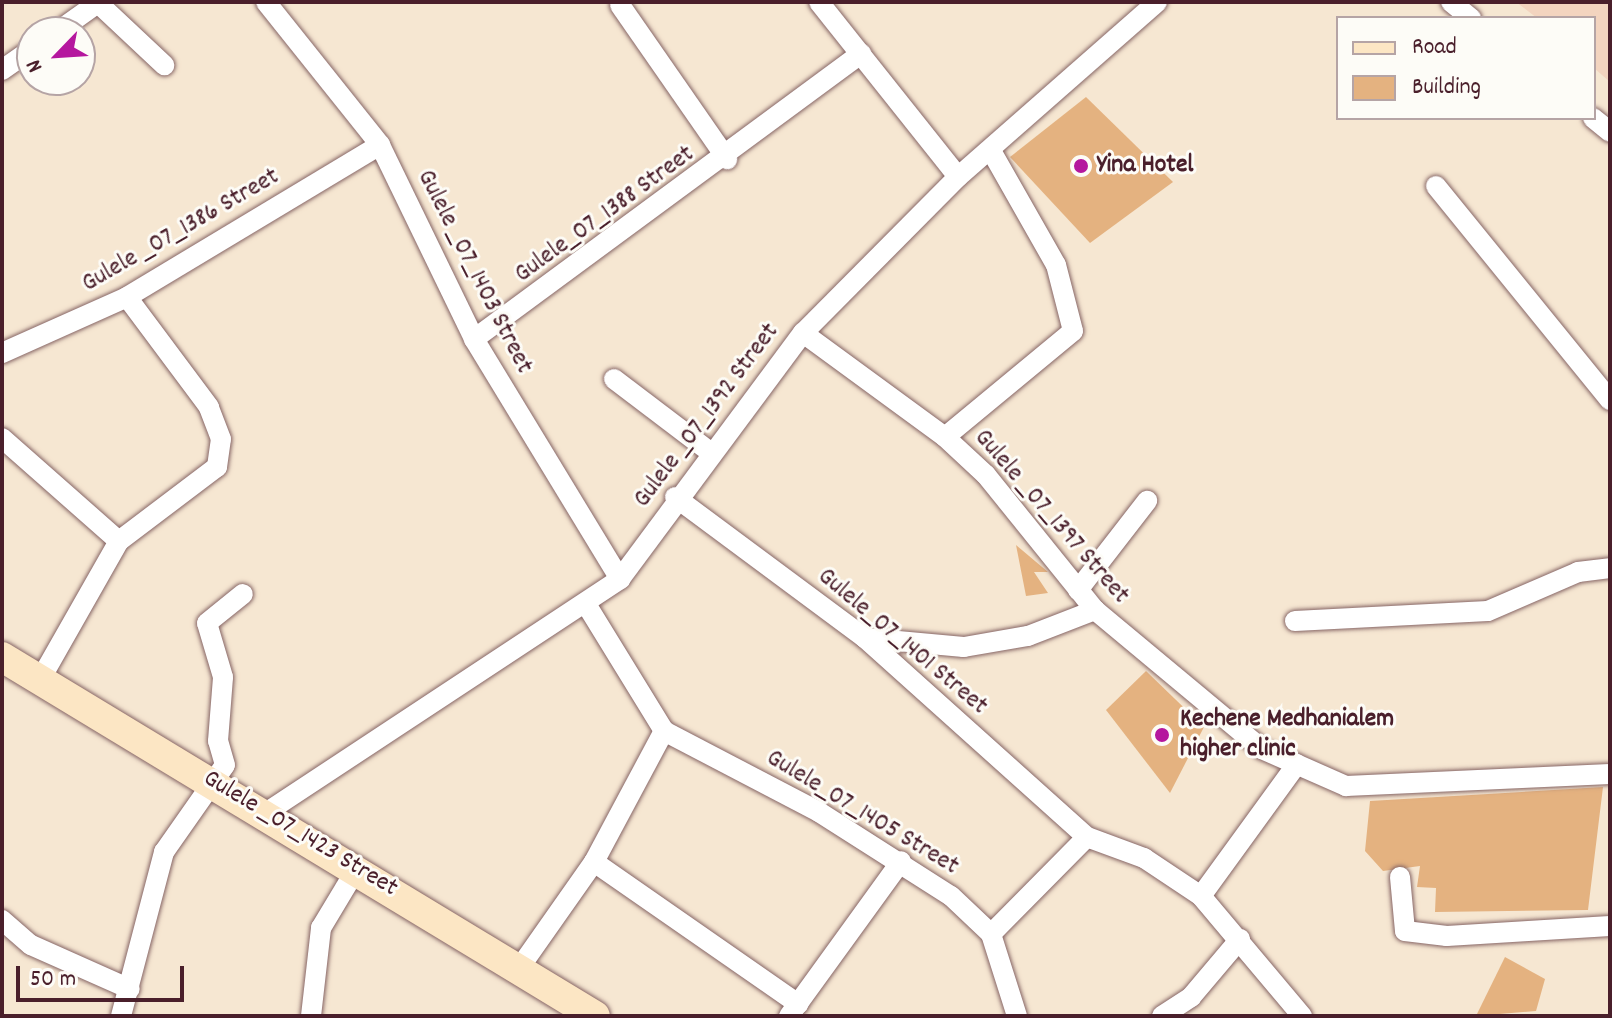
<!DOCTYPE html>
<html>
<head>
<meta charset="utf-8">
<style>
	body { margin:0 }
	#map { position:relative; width:1612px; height:1018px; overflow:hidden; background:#f6e7d2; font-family:Dekko,sans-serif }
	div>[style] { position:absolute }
	.built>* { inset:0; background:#f3d4bf }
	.building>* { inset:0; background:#e4b280 }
	.roads { filter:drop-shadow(0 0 2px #866565) drop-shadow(0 0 2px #866565) }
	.street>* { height:20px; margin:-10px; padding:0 10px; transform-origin:10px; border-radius:10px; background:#fff }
	.secondary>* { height:30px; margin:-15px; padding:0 15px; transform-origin:15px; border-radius:15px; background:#fce6c4 }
	.dots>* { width:22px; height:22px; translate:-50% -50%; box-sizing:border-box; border:4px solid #fdfcf7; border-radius:50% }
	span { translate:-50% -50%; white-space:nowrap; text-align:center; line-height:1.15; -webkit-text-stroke:6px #fdfcf7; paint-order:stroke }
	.poi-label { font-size:26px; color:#4a1f2b; font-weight:700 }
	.left { translate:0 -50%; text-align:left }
	.street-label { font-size:26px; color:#4a1f2b }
	.frame { position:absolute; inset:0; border:4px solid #4a1f2b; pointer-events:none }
	.legend { position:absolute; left:1336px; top:16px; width:260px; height:104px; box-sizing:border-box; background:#fdfcf7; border:2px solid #b5a4a5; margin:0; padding:10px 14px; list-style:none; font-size:24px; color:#4a1f2b }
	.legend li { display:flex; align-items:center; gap:16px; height:40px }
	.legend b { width:40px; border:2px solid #b5a4a5 }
	.north { position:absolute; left:16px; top:16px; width:80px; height:80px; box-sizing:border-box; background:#fdfcf7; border:2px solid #b5a4a5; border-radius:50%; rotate:245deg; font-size:22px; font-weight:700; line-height:32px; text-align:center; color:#4a1f2b }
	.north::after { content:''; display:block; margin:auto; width:28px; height:36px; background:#b5179e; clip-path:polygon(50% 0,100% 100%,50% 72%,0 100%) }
	.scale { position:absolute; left:16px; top:966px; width:168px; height:36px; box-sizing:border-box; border:4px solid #4a1f2b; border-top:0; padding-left:10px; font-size:24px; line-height:28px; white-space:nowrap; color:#4a1f2b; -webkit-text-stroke:6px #fdfcf7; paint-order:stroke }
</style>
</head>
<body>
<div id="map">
	<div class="built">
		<div style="clip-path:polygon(1516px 2px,1610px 2px,1610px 82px,1594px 68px,1594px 18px,1537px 18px)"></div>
	</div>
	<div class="building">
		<div style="clip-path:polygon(1086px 97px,1173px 182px,1090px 243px,1010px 157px)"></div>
		<div style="clip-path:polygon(1016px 545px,1048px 572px,1034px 572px,1048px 593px,1026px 596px)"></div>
		<div style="clip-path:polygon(1146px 671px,1204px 727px,1170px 793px,1106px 710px)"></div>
		<div style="clip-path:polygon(1603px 787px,1588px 910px,1435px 912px,1436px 888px,1417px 887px,1420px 866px,1383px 871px,1365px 851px,1370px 801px)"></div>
		<div style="clip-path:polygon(1505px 957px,1545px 979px,1536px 1011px,1476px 1016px)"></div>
	</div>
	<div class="roads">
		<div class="street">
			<div style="left:266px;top:2px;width:183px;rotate:51.4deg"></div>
			<div style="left:380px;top:145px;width:216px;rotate:64.1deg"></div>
			<div style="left:474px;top:339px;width:281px;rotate:58.7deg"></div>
			<div style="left:819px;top:2px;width:223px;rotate:51.5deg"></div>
			<div style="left:1451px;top:2px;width:26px;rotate:39deg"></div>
			<div style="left:98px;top:3px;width:91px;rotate:43.2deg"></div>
			<div style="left:620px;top:5px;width:188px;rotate:55.2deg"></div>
			<div style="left:57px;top:32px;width:52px;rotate:-35.5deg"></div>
			<div style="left:2px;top:70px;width:37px;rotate:-35deg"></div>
			<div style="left:1593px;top:118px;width:22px;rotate:39deg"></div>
			<div style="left:1436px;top:186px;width:276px;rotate:50.9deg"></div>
			<div style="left:803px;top:333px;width:176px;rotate:36.2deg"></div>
			<div style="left:945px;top:437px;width:56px;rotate:42.8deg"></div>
			<div style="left:986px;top:475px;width:174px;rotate:51.1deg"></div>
			<div style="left:1095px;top:610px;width:217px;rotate:39.8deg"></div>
			<div style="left:1262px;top:749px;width:92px;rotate:23.8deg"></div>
			<div style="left:1346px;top:786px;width:264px;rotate:-2.6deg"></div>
			<div style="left:474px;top:339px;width:481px;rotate:-36.4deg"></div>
			<div style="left:2px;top:353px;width:137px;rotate:-24.1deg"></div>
			<div style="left:127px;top:297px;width:295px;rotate:-31deg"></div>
			<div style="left:614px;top:379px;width:121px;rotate:37.2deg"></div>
			<div style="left:945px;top:437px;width:166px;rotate:-39.6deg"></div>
			<div style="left:1073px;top:331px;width:68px;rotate:-104.4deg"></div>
			<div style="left:1056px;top:265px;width:133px;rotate:-119.6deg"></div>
			<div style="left:2px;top:438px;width:156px;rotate:41.4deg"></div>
			<div style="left:675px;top:497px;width:237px;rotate:36.6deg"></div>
			<div style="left:865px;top:638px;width:298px;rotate:41.9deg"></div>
			<div style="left:1087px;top:837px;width:61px;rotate:20.2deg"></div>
			<div style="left:1144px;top:858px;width:69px;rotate:33.7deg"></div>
			<div style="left:1201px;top:896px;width:157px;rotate:49.9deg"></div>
			<div style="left:1078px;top:590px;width:113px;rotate:-52.2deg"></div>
			<div style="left:586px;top:604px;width:149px;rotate:58.4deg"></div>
			<div style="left:1295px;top:621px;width:193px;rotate:-3deg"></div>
			<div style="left:1488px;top:611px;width:98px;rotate:-23.4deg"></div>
			<div style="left:1578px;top:572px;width:32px;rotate:-7deg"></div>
			<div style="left:865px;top:638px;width:99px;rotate:5.2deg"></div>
			<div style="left:964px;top:647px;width:65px;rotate:-9.8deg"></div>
			<div style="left:1028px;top:636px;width:72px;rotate:-21.2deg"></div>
			<div style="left:40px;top:680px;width:160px;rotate:-60.4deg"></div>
			<div style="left:119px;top:541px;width:123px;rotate:-37.1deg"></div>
			<div style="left:217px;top:467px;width:28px;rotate:-82deg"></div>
			<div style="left:221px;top:439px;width:34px;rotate:-111deg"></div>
			<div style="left:209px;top:407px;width:137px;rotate:-126.7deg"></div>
			<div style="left:664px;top:731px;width:175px;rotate:27.6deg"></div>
			<div style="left:819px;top:812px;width:156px;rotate:32.5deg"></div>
			<div style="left:951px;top:896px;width:55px;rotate:43.5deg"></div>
			<div style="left:991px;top:934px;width:86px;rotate:72.4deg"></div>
			<div style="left:264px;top:814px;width:427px;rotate:-33.4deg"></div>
			<div style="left:620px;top:579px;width:307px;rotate:-53.4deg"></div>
			<div style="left:803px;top:333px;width:220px;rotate:-45.2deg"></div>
			<div style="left:958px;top:177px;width:265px;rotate:-41.3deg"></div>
			<div style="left:594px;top:862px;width:249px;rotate:34.8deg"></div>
			<div style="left:1400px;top:877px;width:54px;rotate:84.7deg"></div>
			<div style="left:1405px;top:931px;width:42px;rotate:6.8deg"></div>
			<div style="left:1447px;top:936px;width:163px;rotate:-3.5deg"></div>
			<div style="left:1201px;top:896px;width:163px;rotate:-54deg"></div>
			<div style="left:2px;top:920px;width:38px;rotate:41deg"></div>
			<div style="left:31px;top:945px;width:108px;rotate:24deg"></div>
			<div style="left:991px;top:934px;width:136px;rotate:-45.3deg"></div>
			<div style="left:518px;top:970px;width:132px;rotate:-54.9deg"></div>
			<div style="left:594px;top:862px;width:149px;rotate:-61.9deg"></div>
			<div style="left:121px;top:1016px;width:170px;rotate:-75.3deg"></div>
			<div style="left:164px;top:852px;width:106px;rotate:-55deg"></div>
			<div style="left:225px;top:765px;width:25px;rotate:-106deg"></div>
			<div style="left:218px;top:741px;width:64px;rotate:-85.5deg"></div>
			<div style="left:223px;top:677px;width:56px;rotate:-106.5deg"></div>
			<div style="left:207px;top:623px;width:46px;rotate:-38.9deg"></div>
			<div style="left:311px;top:1016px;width:89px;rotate:-83.5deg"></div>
			<div style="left:321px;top:928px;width:70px;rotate:-59deg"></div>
			<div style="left:789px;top:1016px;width:191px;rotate:-54.1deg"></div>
			<div style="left:1162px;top:1016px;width:35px;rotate:-33deg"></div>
			<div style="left:1191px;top:997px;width:76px;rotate:-49.8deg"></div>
		</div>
		<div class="secondary">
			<div style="left:2px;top:657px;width:693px;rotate:31.19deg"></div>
		</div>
	</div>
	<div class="dots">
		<div style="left:1081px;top:166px;background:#b5179e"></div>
		<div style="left:1162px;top:735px;background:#b5179e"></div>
	</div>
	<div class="poi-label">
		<span class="left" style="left:1097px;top:166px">Yina Hotel</span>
		<span class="left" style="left:1180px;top:735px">Kechene Medhanialem<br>higher clinic</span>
	</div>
	<div class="street-label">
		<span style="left:605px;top:215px;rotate:-36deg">Gulele_07_1388 Street</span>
		<span style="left:181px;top:231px;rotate:-30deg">Gulele _07_1386 Street</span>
		<span style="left:474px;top:272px;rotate:63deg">Gulele _07_1403 Street</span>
		<span style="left:707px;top:416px;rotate:-53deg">Gulele _07_1392 Street</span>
		<span style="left:1051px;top:517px;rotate:49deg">Gulele _07_1397 Street</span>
		<span style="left:902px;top:642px;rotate:40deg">Gulele_07_1401 Street</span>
		<span style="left:862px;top:813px;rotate:31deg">Gulele_07_1405 Street</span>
		<span style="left:300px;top:834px;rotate:31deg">Gulele _07_1423 Street</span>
	</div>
	<div class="frame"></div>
	<ul class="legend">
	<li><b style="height:10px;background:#fce6c4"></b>Road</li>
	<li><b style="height:22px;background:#e4b280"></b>Building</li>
	</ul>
	<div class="north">N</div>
	<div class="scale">50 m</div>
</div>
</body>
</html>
